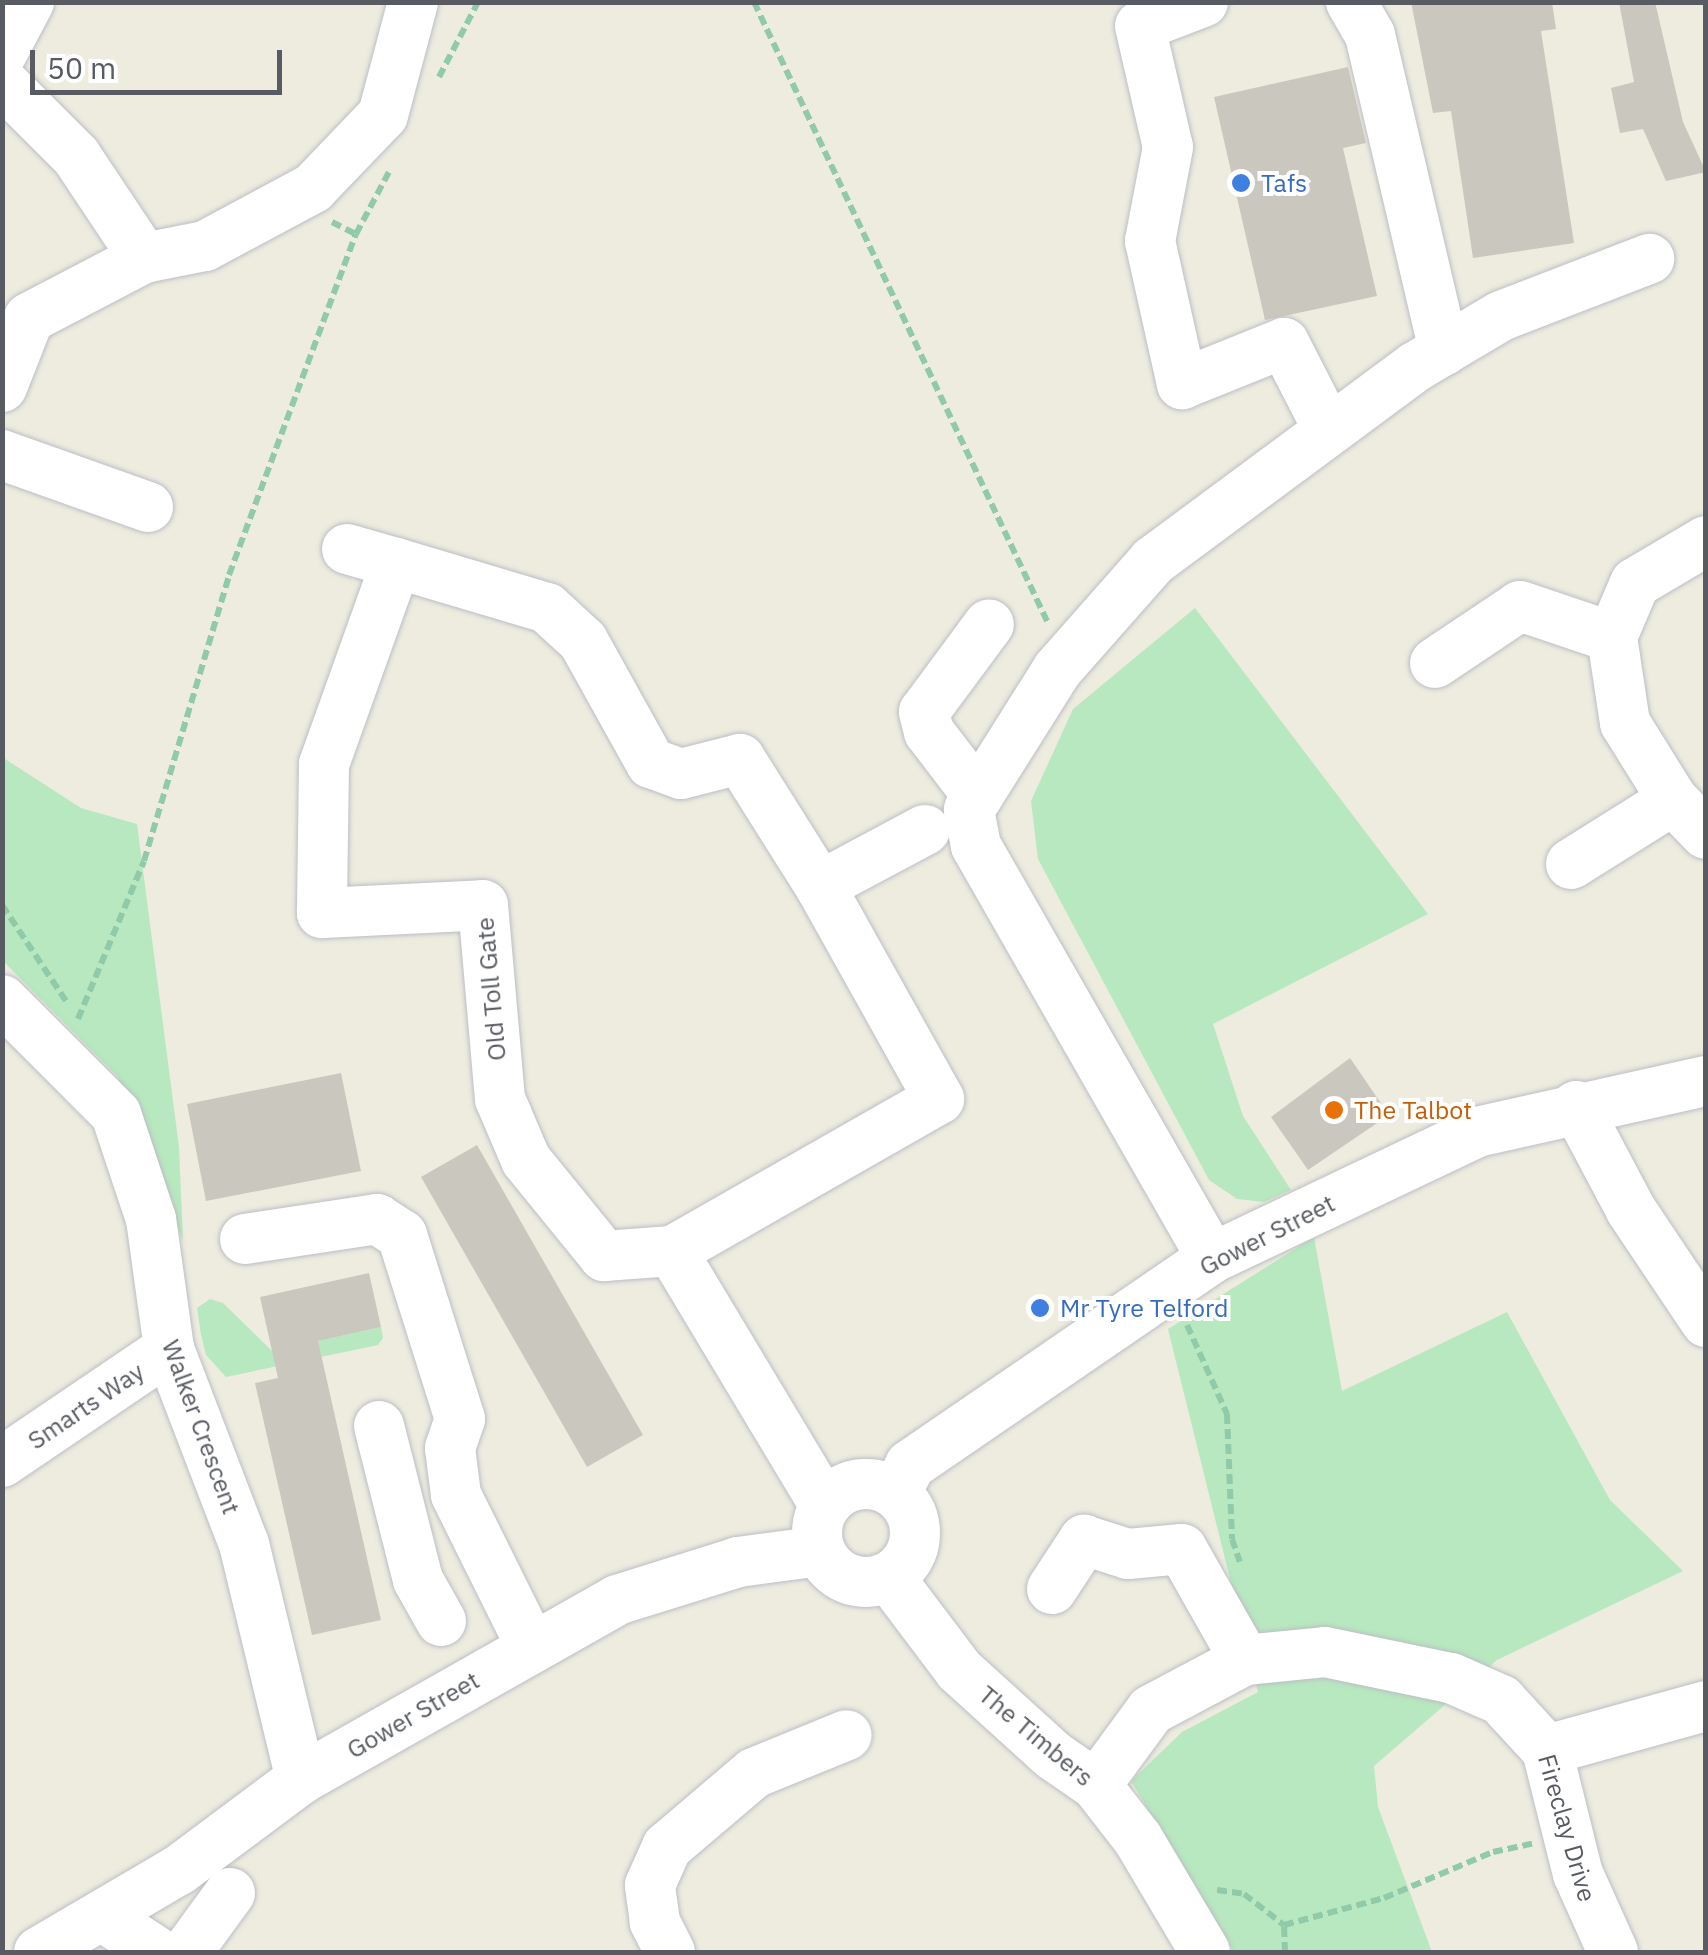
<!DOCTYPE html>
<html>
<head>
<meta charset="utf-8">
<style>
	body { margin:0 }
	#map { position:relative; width:1708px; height:1955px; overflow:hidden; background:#edecdf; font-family:"IBM Plex Sans",sans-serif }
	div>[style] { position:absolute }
	.green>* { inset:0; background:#b8e8bf }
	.building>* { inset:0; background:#cac8be }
	.path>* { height:6px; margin-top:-3px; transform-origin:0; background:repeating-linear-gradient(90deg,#90caa9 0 10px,transparent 0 15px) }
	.roads { filter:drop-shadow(0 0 2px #bcbec5) drop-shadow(0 0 2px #bcbec5) }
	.minor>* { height:50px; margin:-25px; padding:0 25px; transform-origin:25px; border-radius:25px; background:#fff }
	.minor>.ring { margin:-25px; padding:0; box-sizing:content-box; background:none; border:50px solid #fff; border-radius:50% }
	.dots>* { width:28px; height:28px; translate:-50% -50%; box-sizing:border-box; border:5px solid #fff; border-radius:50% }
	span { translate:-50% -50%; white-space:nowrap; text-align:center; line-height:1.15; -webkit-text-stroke:8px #fff; paint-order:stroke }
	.shop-label { font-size:25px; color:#366cbe }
	.left { translate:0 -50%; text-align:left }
	.street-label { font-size:25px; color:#585b62 }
	.food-label { font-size:25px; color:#c56008 }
	.frame { position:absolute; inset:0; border:5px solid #585b62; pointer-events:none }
	.scale { position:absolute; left:30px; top:50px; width:252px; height:45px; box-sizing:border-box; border:5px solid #585b62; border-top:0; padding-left:12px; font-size:30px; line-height:35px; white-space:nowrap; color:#585b62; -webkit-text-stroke:8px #fff; paint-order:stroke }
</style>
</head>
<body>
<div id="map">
	<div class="green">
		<div style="clip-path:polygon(1195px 608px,1428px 914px,1213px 1024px,1243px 1116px,1291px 1190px,1264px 1202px,1237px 1199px,1209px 1180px,1038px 859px,1031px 801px,1073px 709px)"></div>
		<div style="clip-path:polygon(2px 757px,81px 808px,137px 824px,179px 1147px,183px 1241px,118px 1077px,3px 961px)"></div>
		<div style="clip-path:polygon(1314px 1237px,1342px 1391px,1507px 1312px,1610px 1500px,1683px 1571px,1497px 1660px,1374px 1766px,1378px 1807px,1432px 1952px,1234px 1952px,1131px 1781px,1182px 1732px,1258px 1692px,1168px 1329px)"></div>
		<div style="clip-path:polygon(210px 1299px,223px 1303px,272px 1351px,381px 1327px,383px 1338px,378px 1345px,226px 1377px,206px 1355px,201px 1335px,197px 1308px)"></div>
	</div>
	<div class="building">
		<div style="clip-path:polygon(1411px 2px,1552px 2px,1556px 29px,1541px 31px,1574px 243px,1473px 258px,1451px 111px,1433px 113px)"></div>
		<div style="clip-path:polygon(1619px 2px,1655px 2px,1683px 122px,1706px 172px,1666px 181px,1643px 129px,1620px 133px,1611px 88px,1634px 82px)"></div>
		<div style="clip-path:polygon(1348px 67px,1366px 143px,1343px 148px,1377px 296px,1265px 320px,1214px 97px)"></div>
		<div style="clip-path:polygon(1350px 1058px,1389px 1115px,1308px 1170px,1271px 1117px)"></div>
		<div style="clip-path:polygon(341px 1073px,361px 1171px,206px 1201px,187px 1104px)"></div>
		<div style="clip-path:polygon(477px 1145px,643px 1435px,587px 1467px,421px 1177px)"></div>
		<div style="clip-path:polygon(369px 1273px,381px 1327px,318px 1341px,381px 1620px,312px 1635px,255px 1383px,278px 1378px,260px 1297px)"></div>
	</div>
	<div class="path">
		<div style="left:754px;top:2px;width:687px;rotate:64.67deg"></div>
		<div style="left:439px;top:77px;width:85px;rotate:-62.5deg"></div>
		<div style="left:332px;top:222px;width:27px;rotate:27deg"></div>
		<div style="left:356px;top:234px;width:70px;rotate:-62deg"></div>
		<div style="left:2px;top:905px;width:119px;rotate:56.3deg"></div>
		<div style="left:78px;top:1019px;width:171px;rotate:-67.3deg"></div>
		<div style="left:144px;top:861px;width:298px;rotate:-73.4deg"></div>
		<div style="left:229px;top:575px;width:364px;rotate:-69.6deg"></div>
		<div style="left:1187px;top:1325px;width:98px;rotate:65.8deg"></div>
		<div style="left:1227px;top:1414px;width:125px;rotate:87.7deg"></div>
		<div style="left:1232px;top:1539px;width:24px;rotate:71deg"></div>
		<div style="left:1217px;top:1890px;width:27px;rotate:8deg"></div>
		<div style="left:1244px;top:1894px;width:51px;rotate:37.8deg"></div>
		<div style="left:1285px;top:1952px;width:27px;rotate:-92deg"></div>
		<div style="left:1284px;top:1925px;width:104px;rotate:-15.1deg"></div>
		<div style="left:1384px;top:1898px;width:118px;rotate:-22.9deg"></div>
		<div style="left:1493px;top:1852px;width:40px;rotate:-12deg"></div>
	</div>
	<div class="roads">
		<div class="minor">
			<div style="left:1203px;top:2px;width:67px;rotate:159.1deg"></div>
			<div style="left:1140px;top:26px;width:124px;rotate:77deg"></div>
			<div style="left:1168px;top:147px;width:96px;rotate:100.8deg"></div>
			<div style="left:1150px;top:241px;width:147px;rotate:77.4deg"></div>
			<div style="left:1182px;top:384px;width:110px;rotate:-21.9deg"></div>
			<div style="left:1284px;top:343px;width:94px;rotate:62.9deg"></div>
			<div style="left:1351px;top:2px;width:38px;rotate:60deg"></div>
			<div style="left:1370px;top:35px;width:324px;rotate:76.8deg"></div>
			<div style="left:2px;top:53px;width:58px;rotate:-62.1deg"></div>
			<div style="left:2px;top:82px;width:105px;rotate:45deg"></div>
			<div style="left:76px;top:156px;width:123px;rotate:56.3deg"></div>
			<div style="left:2px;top:387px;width:74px;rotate:-68.6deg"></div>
			<div style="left:29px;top:318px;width:130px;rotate:-27.6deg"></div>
			<div style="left:144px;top:258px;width:62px;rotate:-11.1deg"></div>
			<div style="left:205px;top:246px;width:123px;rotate:-28.2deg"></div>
			<div style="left:313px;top:188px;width:101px;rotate:-46.2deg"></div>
			<div style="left:383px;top:115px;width:117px;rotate:-75.1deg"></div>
			<div style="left:2px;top:455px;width:155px;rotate:19.6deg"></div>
			<div style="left:1706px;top:541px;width:82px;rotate:149.4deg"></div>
			<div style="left:1635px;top:583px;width:59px;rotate:113.1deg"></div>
			<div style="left:1612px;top:637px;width:87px;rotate:81.4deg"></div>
			<div style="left:1625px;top:723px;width:91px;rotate:58.1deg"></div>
			<div style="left:1673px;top:800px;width:47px;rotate:45.9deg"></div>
			<div style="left:347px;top:549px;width:51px;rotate:15.9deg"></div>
			<div style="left:396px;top:563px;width:214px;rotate:109.7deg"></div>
			<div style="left:324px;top:764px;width:149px;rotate:90.8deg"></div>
			<div style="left:322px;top:913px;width:161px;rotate:-2.8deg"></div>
			<div style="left:483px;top:905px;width:195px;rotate:85deg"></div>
			<div style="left:500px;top:1099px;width:66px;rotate:66.9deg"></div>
			<div style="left:526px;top:1160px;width:124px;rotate:50.9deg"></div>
			<div style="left:604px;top:1256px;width:68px;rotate:-4.2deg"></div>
			<div style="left:672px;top:1251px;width:297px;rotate:59deg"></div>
			<div style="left:396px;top:563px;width:158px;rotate:16.6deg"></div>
			<div style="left:547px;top:608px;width:49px;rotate:42.5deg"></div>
			<div style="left:583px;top:641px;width:140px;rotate:60.9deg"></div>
			<div style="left:651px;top:763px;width:32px;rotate:20deg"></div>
			<div style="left:681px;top:774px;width:61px;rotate:-14.3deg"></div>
			<div style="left:740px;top:759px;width:150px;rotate:57.8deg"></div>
			<div style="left:820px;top:886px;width:244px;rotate:60.8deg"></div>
			<div style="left:939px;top:1099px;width:307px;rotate:150.3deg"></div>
			<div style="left:1435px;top:663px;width:102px;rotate:-33.8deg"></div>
			<div style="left:1520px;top:606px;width:97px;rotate:18.6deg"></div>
			<div style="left:978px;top:796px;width:81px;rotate:-127.4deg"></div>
			<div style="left:929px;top:732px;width:21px;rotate:-104deg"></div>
			<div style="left:924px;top:712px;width:109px;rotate:-53.5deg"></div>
			<div style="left:1571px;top:864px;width:120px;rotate:-32.1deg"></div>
			<div style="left:820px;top:886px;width:119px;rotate:-28.1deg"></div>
			<div style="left:2px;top:1000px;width:161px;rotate:45deg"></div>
			<div style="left:116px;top:1114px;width:111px;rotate:71.6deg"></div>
			<div style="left:151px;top:1219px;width:131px;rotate:82.1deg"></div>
			<div style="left:169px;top:1349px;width:209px;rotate:69deg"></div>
			<div style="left:244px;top:1544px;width:242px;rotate:76.4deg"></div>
			<div style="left:1576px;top:1106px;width:118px;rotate:62.1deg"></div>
			<div style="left:1631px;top:1210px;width:135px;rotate:56.2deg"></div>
			<div style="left:245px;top:1239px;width:134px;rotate:-8.6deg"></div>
			<div style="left:377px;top:1219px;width:30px;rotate:33deg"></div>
			<div style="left:402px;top:1235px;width:193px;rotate:72.5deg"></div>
			<div style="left:460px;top:1419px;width:31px;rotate:109deg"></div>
			<div style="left:450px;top:1448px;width:47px;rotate:82.7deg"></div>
			<div style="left:456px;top:1495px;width:171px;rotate:63.6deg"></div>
			<div style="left:1212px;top:1258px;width:475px;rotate:-119.8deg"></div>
			<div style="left:976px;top:846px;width:37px;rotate:-101deg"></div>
			<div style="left:969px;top:810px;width:165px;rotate:-57.8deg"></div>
			<div style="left:1057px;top:670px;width:145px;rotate:-48.6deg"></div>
			<div style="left:1153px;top:561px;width:326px;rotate:-36.5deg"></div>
			<div style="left:1415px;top:367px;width:100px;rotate:-30.7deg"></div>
			<div style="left:1501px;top:316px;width:159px;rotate:-21.1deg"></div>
			<div style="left:379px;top:1426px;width:159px;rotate:75.8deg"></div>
			<div style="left:418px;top:1580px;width:47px;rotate:60.7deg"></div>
			<div style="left:2px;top:1462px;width:202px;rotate:-34.1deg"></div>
			<div class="ring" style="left:817px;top:1484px;width:48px;height:48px"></div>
			<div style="left:896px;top:1493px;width:31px;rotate:-63deg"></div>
			<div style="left:910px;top:1465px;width:366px;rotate:-34.4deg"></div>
			<div style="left:1212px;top:1258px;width:293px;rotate:-25.4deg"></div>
			<div style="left:1477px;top:1132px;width:235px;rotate:-12.6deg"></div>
			<div style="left:889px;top:1577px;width:116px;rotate:53deg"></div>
			<div style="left:959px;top:1670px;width:128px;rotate:42.2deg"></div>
			<div style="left:1054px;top:1756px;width:51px;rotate:34.6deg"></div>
			<div style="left:1096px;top:1785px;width:68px;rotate:52.1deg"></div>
			<div style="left:1138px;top:1839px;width:131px;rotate:59.3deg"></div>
			<div style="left:1052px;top:1589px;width:59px;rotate:-56.9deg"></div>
			<div style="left:1084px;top:1540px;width:46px;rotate:17.7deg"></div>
			<div style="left:1128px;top:1554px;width:54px;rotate:-5.3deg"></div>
			<div style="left:1182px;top:1549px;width:128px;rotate:60.4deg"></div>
			<div style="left:1547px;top:1750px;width:165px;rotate:-15.5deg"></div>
			<div style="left:1096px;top:1785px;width:93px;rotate:-53.7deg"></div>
			<div style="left:1151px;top:1710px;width:106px;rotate:-28deg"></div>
			<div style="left:1245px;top:1660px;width:80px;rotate:-5.7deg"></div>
			<div style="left:1325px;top:1652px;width:129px;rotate:11.7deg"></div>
			<div style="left:1451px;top:1678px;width:55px;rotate:23.7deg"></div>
			<div style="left:1501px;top:1700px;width:68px;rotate:47.4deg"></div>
			<div style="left:1547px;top:1750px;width:128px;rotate:76deg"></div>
			<div style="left:1578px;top:1874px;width:85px;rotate:65.8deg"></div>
			<div style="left:102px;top:1916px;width:66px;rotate:33.2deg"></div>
			<div style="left:39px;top:1952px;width:162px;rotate:-30.4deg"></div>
			<div style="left:179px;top:1870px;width:152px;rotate:-36.7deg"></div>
			<div style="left:301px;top:1779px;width:363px;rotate:-29.5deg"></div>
			<div style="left:617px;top:1600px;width:127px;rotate:-17.4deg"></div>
			<div style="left:738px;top:1562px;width:83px;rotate:-7.6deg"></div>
			<div style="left:187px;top:1952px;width:73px;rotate:-53.9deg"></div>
			<div style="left:670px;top:1952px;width:34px;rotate:-117deg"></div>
			<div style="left:655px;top:1922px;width:37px;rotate:-98deg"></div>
			<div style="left:650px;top:1885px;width:42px;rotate:-65.9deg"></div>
			<div style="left:667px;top:1847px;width:114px;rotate:-40.4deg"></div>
			<div style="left:754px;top:1773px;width:100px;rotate:-22.2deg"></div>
		</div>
	</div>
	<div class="dots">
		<div style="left:1241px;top:183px;background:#3f7fe0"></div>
		<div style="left:1334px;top:1110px;background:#e8710a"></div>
		<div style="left:1040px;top:1308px;background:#3f7fe0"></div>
	</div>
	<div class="shop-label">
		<span class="left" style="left:1261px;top:183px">Tafs</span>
		<span class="left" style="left:1060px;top:1308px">Mr Tyre Telford</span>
	</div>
	<div class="street-label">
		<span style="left:491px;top:989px;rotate:-95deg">Old Toll Gate</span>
		<span style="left:1267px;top:1235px;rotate:-27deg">Gower Street</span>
		<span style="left:86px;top:1406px;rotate:-34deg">Smarts Way</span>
		<span style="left:201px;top:1427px;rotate:70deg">Walker Crescent</span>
		<span style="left:413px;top:1715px;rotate:-30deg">Gower Street</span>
		<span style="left:1036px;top:1736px;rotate:40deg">The Timbers</span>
		<span style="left:1567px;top:1828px;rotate:74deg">Fireclay Drive</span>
	</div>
	<div class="food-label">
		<span class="left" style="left:1354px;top:1110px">The Talbot</span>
	</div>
	<div class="frame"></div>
	<div class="scale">50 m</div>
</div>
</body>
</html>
